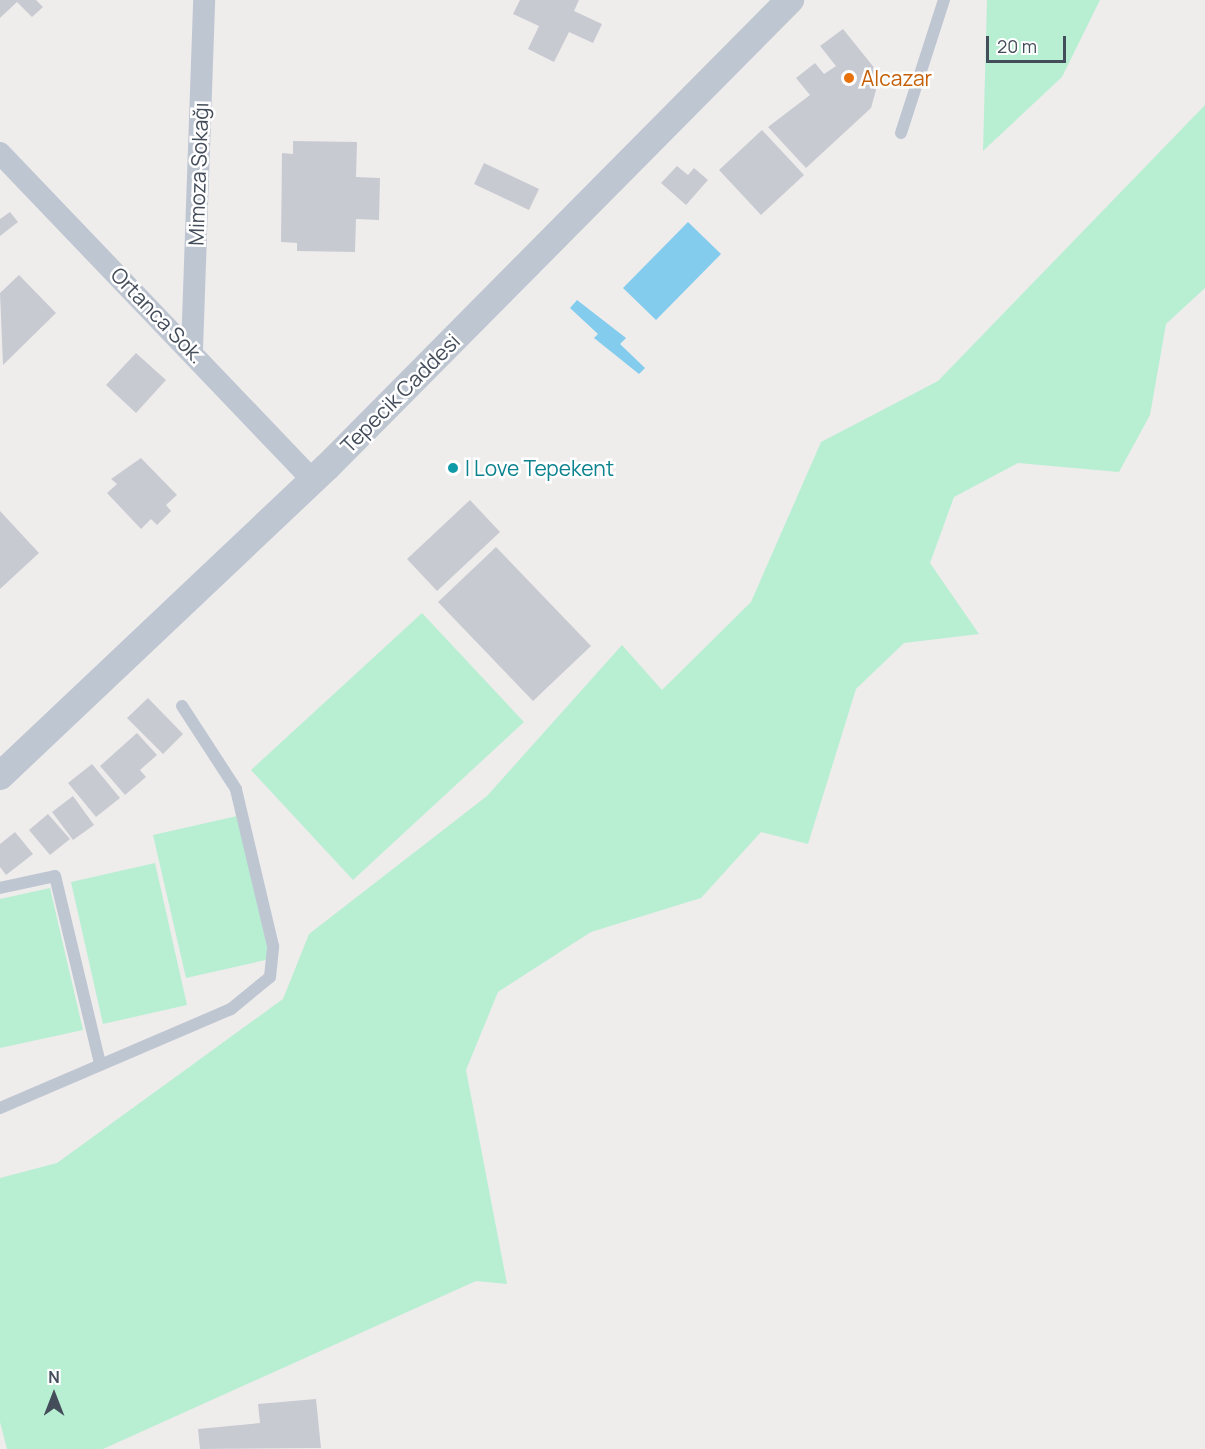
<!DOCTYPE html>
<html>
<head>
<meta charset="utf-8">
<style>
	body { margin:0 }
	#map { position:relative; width:1205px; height:1449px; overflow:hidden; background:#efecec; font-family:Manrope,sans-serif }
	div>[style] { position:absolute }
	.green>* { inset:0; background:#b8efd3 }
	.water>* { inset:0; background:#83cced }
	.building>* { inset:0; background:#c8cad2 }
	.service>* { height:12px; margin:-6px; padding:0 6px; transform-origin:6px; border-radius:6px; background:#bec6d2 }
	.minor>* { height:22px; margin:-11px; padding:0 11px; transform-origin:11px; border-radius:11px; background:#bec6d2 }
	.tertiary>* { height:28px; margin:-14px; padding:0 14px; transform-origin:14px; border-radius:14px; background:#bec6d2 }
	.dots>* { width:16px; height:16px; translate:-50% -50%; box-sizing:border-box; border:3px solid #fff; border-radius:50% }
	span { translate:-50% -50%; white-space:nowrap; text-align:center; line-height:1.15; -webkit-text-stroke:5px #fff; paint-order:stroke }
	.food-label { font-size:21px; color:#c56008 }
	.left { translate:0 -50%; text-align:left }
	.street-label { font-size:21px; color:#444d5a }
	.culture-label { font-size:21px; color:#0d838f }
	.north { position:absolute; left:24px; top:1365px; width:60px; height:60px; -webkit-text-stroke:4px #fff; paint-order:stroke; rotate:0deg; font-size:16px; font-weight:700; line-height:24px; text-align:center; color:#444d5a }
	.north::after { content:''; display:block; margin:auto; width:21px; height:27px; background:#444d5a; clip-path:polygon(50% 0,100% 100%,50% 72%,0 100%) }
	.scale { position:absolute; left:986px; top:36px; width:80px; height:27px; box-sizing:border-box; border:3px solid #444d5a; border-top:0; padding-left:8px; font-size:18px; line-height:21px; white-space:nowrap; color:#444d5a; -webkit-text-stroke:4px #fff; paint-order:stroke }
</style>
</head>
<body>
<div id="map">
	<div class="green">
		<div style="clip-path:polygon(987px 0,1100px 0,1062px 77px,983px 151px)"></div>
		<div style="clip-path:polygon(1205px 105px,1205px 288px,1166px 324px,1150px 415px,1119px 472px,1018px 463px,954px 497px,930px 563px,979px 634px,904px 643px,856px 689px,808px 844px,761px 832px,701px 898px,591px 932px,498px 992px,466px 1070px,507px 1284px,476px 1281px,103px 1449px,7px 1449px,0 1422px,0 1178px,57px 1163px,283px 999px,309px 934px,487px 796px,622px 645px,662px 690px,751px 602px,821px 442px,938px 381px)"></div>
		<div style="clip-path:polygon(422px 613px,524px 722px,353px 880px,251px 770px)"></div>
		<div style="clip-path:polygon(237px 816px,270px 959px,186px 978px,153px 835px)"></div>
		<div style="clip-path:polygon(155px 863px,187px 1005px,103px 1024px,71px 882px)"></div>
		<div style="clip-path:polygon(50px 888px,83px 1030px,0 1048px,0 899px)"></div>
	</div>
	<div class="water">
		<div style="clip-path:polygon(688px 222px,721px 254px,656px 320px,623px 288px)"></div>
		<div style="clip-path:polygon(577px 300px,626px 338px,620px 344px,645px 368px,639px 374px,594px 338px,598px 334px,570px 308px)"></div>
	</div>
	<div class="building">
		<div style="clip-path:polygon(0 0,36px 0,43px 7px,32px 17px,17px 2px,0 18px)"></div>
		<div style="clip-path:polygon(520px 0,579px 0,574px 11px,602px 24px,593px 43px,569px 32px,554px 62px,528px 49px,539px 26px,513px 14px)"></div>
		<div style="clip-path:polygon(843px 29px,876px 70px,876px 90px,871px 108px,806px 168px,768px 127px,810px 95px,796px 78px,815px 63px,824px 74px,836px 66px,820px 46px)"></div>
		<div style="clip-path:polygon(762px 130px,804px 175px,761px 215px,719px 170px)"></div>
		<div style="clip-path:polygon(293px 141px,357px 142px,356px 177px,380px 178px,379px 220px,356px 219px,355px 252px,297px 251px,297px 243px,281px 242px,282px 153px,293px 154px)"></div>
		<div style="clip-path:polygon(484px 163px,539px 189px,529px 210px,474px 184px)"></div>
		<div style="clip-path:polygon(677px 166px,688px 175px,694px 168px,708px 180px,686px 205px,661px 183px)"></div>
		<div style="clip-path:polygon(10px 212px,18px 222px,0 236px,0 219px)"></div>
		<div style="clip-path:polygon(19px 275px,56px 313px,3px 365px,0 293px)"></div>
		<div style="clip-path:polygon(136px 353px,166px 380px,136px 413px,106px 385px)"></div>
		<div style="clip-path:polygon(141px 458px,177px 495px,166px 505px,171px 511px,157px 525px,151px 519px,141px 529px,107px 493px,117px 484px,111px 479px)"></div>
		<div style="clip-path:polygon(470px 500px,500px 532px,437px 591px,407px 559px)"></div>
		<div style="clip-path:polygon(0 511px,39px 553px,0 589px)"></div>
		<div style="clip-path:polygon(496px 547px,591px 646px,533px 701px,438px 602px)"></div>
		<div style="clip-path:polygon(148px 698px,183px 734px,163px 754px,127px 718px)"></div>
		<div style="clip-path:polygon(137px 733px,157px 755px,140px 770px,146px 777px,125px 795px,100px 766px)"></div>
		<div style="clip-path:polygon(92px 764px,120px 798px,96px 817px,68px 783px)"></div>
		<div style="clip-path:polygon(73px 796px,94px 825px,73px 840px,52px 812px)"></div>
		<div style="clip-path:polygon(48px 814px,70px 839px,50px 855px,29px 830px)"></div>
		<div style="clip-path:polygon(15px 832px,33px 854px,6px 875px,0 867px,0 844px)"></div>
		<div style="clip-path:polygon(316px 1399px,321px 1448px,200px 1449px,198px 1429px,260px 1423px,258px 1404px)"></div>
	</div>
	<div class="service">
		<div style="left:901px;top:133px;width:140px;rotate:-72.1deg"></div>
		<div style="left:0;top:888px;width:56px;rotate:-12.3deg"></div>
		<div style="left:55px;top:876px;width:193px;rotate:76.5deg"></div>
		<div style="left:0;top:1108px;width:251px;rotate:-23.2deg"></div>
		<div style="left:231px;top:1009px;width:50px;rotate:-39.4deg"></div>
		<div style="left:270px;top:977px;width:31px;rotate:-84deg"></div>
		<div style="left:273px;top:946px;width:161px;rotate:-103.3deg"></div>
		<div style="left:236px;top:789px;width:99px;rotate:-123deg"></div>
	</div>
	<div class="minor">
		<div style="left:0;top:153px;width:453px;rotate:46.3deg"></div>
		<div style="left:192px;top:349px;width:349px;rotate:-88deg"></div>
	</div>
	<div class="tertiary">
		<div style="left:0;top:776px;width:450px;rotate:-43.4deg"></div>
		<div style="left:327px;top:467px;width:658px;rotate:-45.25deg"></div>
	</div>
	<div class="dots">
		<div style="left:849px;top:78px;background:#e8710a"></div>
		<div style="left:453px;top:468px;background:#0f9aa8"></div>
	</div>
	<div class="food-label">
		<span class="left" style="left:861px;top:78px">Alcazar</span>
	</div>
	<div class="street-label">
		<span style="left:198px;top:174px;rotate:-88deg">Mimoza Sokağı</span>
		<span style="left:158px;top:315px;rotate:46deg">Ortanca Sok.</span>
		<span style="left:400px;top:393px;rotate:-45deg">Tepecik Caddesi</span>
	</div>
	<div class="culture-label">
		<span class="left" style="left:465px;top:468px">I Love Tepekent</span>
	</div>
	<div class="north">N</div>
	<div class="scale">20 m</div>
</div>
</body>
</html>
